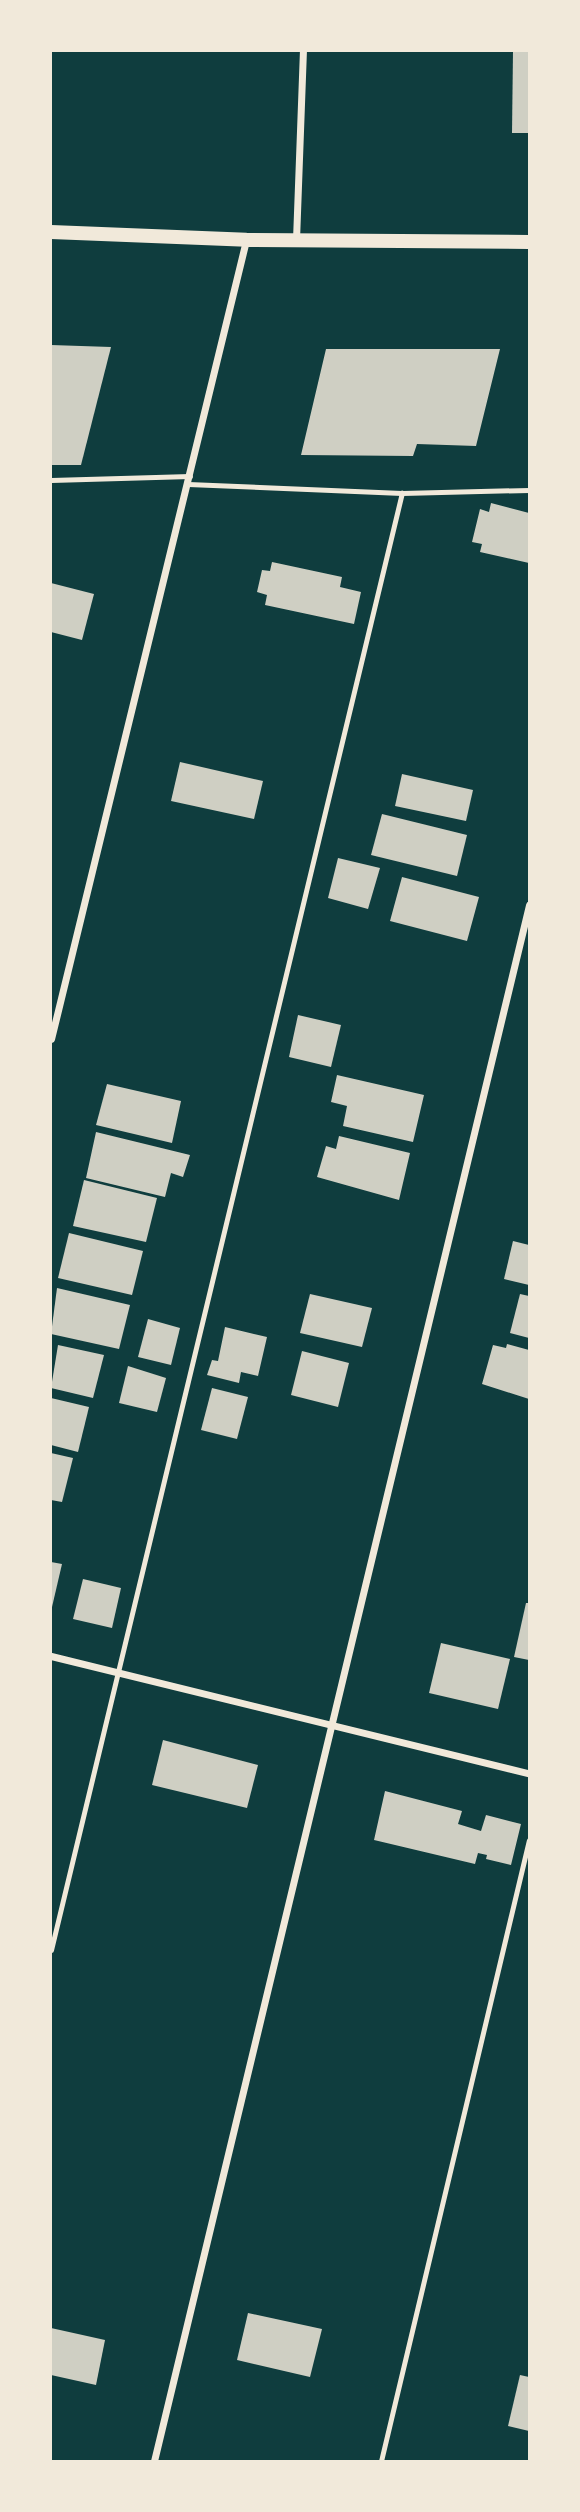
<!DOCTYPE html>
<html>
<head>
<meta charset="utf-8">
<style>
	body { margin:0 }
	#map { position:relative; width:580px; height:2512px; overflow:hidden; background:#0f3d3e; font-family:Ubuntu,sans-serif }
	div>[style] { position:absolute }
	.building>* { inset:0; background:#cfcfc3 }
	.service>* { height:5px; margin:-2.5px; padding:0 2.5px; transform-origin:2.5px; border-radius:2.5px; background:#f1e9da }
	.minor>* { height:7px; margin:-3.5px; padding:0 3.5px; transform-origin:3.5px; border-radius:3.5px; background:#f1e9da }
	.secondary>* { height:14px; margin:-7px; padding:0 7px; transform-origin:7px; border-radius:7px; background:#f1e9da }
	span { translate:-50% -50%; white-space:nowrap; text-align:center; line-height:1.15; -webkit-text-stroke:5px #f1e9da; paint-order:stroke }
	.frame { position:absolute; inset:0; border:52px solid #f1e9da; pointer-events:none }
</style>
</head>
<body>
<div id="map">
	<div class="building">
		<div style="clip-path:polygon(513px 51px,529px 51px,529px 133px,512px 133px)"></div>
		<div style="clip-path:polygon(51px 345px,111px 347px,81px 465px,51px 465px)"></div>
		<div style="clip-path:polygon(326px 349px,500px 349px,476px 446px,417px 444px,413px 456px,301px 455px)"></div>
		<div style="clip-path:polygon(491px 503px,529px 513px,529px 563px,480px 552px,482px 544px,472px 542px,480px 509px,489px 512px)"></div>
		<div style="clip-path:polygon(272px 562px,342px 577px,340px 587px,361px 592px,354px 624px,265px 605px,267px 595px,257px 592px,262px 570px,270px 571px)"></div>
		<div style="clip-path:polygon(51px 583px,94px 594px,82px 640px,51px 632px)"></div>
		<div style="clip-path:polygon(180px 762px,263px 781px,254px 819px,171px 801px)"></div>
		<div style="clip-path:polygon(402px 774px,473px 790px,466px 821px,395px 806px)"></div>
		<div style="clip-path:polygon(382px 814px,467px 835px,457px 876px,371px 855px)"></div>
		<div style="clip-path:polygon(338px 858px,380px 868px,368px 909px,328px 898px)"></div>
		<div style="clip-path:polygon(402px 877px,479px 897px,467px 941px,390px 921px)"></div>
		<div style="clip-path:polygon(298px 1015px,341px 1025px,331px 1067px,289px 1057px)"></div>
		<div style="clip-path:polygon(337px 1075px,424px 1095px,413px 1142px,343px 1126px,347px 1106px,331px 1102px)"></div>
		<div style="clip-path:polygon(107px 1084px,181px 1101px,172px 1143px,96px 1125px)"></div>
		<div style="clip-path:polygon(96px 1132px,190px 1155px,183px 1177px,171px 1173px,165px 1197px,86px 1178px)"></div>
		<div style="clip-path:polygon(339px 1136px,410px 1153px,399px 1200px,317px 1177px,326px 1146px,336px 1149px)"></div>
		<div style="clip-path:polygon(84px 1180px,157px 1198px,146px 1242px,73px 1226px)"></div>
		<div style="clip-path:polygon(69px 1233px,143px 1251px,132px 1295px,58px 1278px)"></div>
		<div style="clip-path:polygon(513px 1241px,529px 1245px,529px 1285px,504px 1279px)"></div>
		<div style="clip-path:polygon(57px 1288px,130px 1305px,119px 1349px,51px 1334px)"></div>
		<div style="clip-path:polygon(310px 1294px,372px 1308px,362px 1347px,300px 1333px)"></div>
		<div style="clip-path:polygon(520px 1294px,529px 1296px,529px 1338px,510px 1333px)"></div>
		<div style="clip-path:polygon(148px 1319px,180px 1328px,171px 1365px,138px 1357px)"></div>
		<div style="clip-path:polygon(225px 1327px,267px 1337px,258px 1376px,241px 1372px,239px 1383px,207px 1375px,212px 1360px,218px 1361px)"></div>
		<div style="clip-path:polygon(507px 1344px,529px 1350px,529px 1399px,482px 1384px,493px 1345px,506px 1348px)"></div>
		<div style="clip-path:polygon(58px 1345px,104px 1355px,93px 1398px,51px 1388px)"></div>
		<div style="clip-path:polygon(302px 1351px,349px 1363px,338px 1407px,291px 1395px)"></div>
		<div style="clip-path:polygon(128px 1366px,166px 1378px,157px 1412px,119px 1403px)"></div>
		<div style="clip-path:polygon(212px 1388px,248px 1397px,237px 1439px,201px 1430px)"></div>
		<div style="clip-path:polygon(51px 1398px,89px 1407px,78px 1452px,51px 1445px)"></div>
		<div style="clip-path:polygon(51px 1453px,73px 1458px,62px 1502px,51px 1500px)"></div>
		<div style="clip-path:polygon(51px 1562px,62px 1564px,52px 1607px,51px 1607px)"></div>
		<div style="clip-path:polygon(83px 1579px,121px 1588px,112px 1628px,73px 1619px)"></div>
		<div style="clip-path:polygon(526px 1603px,529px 1603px,529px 1660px,514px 1657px)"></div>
		<div style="clip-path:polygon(441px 1643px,510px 1659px,498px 1709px,429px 1693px)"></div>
		<div style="clip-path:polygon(163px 1740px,258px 1765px,247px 1808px,152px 1785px)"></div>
		<div style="clip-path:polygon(385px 1791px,462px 1811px,458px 1824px,481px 1831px,486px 1815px,521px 1824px,511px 1865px,486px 1859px,487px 1855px,478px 1853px,475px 1864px,374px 1840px)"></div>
		<div style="clip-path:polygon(248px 2313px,322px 2329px,310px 2377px,237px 2360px)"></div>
		<div style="clip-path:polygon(51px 2328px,105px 2340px,96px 2385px,51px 2375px)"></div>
		<div style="clip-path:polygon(520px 2375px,529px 2377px,529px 2431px,508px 2426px)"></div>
	</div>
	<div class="service">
		<div style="left:51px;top:480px;width:139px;rotate:-1.6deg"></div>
		<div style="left:188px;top:484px;width:214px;rotate:2.4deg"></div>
		<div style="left:402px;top:493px;width:127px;rotate:-1.4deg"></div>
		<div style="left:51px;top:1950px;width:1499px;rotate:-76.46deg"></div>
		<div style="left:381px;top:2461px;width:638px;rotate:-76.6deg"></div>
	</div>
	<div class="minor">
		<div style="left:296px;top:240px;width:189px;rotate:-87.9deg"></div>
		<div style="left:51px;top:1039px;width:822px;rotate:-76.28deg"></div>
		<div style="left:51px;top:1656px;width:492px;rotate:13.8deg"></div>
		<div style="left:154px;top:2461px;width:1601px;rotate:-76.45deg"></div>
	</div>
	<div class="secondary">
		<div style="left:51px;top:232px;width:195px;rotate:2.3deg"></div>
		<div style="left:246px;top:240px;width:283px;rotate:0.4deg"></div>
	</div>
	<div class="frame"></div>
</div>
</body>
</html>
